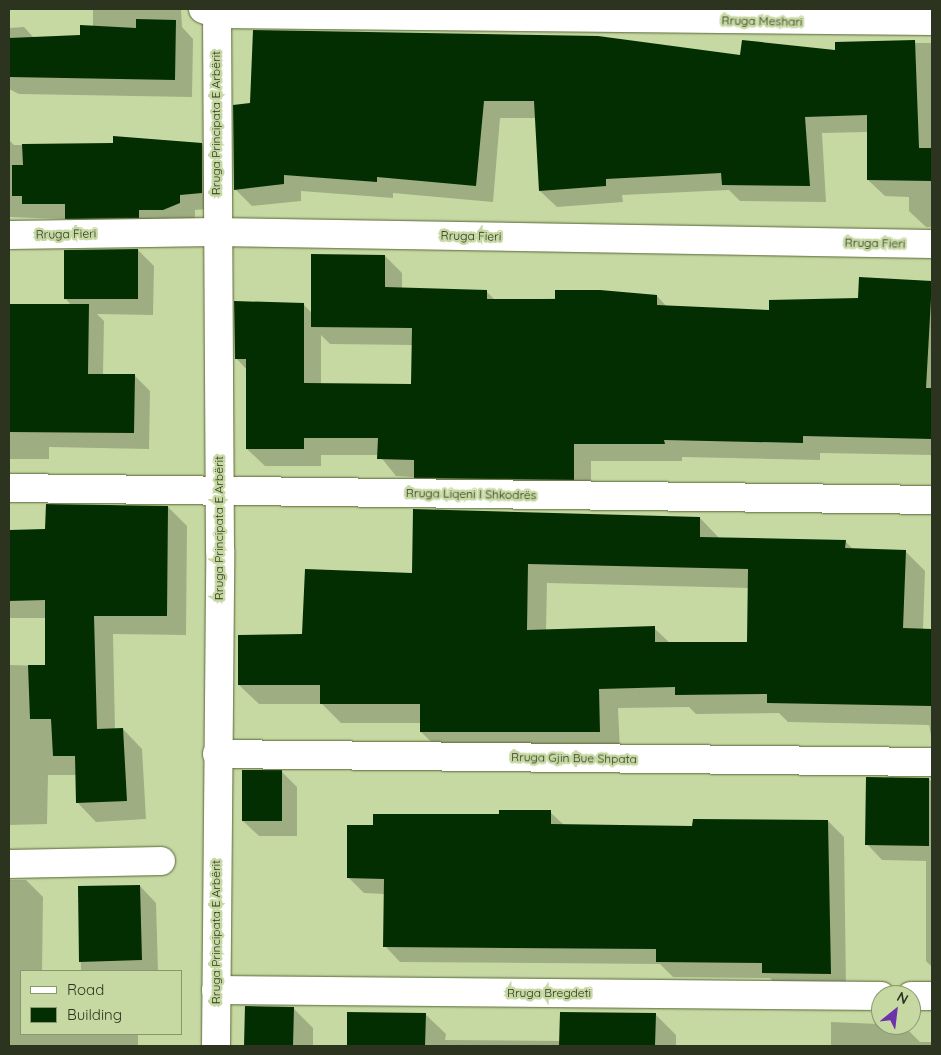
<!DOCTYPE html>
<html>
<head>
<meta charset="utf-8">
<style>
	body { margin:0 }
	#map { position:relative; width:941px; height:1055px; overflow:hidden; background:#c7d9a3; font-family:Quicksand,sans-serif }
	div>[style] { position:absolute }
	.shadow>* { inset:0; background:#0003 }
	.building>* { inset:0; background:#032e02 }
	.roads { filter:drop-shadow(0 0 1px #586735) drop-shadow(0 0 1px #586735) }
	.street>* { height:28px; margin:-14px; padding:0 14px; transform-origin:14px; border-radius:14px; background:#fff }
	.secondary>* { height:28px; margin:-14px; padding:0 14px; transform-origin:14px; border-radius:14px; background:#fff }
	span { translate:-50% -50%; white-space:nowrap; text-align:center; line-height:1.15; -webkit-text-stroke:5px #c7d9a3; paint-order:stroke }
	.street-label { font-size:12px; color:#2c331e }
	.frame { position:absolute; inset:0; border:10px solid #2c331e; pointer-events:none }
	.legend { position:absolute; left:20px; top:970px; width:162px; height:65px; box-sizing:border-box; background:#c7d9a3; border:1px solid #89976e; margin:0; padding:6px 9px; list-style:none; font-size:15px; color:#2c331e }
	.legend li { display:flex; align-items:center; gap:10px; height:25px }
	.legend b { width:25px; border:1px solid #89976e }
	.north { position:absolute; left:871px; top:985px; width:50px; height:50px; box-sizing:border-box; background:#c7d9a3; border:1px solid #89976e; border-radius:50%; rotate:29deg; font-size:14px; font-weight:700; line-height:20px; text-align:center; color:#2c331e }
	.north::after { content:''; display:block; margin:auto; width:18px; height:22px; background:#6d32a9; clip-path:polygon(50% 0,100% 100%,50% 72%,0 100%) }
</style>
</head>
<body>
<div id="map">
	<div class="shadow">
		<div style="clip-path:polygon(93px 9px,181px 9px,182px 27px,193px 39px,192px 97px,19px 94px,9px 89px,9px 28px,24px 27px,34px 38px,81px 36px,93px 27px)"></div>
		<div style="clip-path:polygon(836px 43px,932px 43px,932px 227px,926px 227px,909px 211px,909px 197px,885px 196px,868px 180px,868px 132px,822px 133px,826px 202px,740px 201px,729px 190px,622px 195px,623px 202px,557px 207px,540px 191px,536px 118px,500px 118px,493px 202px,393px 193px,393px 198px,301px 191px,301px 201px,252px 206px,235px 189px,234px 106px,837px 51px)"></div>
		<div style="clip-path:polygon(9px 140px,14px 145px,202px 144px,217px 160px,218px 208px,195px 210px,195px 219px,82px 234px,67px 219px,9px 217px)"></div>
		<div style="clip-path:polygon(138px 250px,154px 266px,153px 315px,97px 314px,104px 321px,103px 375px,134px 375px,150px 391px,149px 449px,49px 447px,49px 459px,9px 459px,9px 306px,72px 306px,65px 298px)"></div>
		<div style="clip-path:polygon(evenodd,385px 256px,402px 273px,402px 289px,486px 291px,495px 300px,657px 296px,667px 307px,771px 311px,859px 300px,860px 278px,932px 282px,932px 455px,820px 453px,820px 460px,682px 457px,682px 461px,591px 461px,591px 497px,432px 495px,414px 477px,396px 476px,379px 455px,321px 455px,321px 466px,265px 466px,247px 449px,247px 370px,236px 358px,303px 304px,312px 313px,385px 256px,321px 335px,330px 344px,413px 345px,412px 385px,321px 384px,321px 335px)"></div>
		<div style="clip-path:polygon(168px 507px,187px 526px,186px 635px,113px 634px,115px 730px,123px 729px,142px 749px,146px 819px,96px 822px,77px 802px,77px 775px,48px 775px,47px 824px,9px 825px,9px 665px,46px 666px,46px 618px,9px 618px,9px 531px,47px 530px)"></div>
		<div style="clip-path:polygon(evenodd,700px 518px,720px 539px,845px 541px,854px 550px,905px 551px,925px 571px,923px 630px,932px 630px,932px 741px,929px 725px,788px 722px,779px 713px,696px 714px,689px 707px,618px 708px,620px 751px,441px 751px,421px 732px,421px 723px,341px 723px,322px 704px,259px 704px,239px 685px,304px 636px,414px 574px,700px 518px,547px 583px,749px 588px,748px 643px,670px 643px,654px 628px,546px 631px,547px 583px)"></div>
		<div style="clip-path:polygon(282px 772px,297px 787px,297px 836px,259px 836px,243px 821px)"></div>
		<div style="clip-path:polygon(929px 779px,932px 782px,932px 967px,926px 961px,926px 861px,882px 860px,867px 844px)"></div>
		<div style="clip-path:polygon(550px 812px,564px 825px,694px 827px,828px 821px,844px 837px,846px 989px,779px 988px,770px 978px,673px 977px,660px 964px,400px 962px,385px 946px,385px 894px,364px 893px,349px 878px,374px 827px)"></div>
		<div style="clip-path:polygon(9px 880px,26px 880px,43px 897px,42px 971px,21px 971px,21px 1034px,138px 1034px,138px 1046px,9px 1046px)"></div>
		<div style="clip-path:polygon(140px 886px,156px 903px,158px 971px,81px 971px,79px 887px)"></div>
		<div style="clip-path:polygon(246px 1007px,293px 1008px,313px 1028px,313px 1046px,246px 1046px)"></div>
		<div style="clip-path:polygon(348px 1013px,425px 1014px,446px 1034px,445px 1040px,561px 1041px,655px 1014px,676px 1035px,676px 1046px,348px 1046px)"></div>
		<div style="clip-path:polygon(831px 1022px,903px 1025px,920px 1042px,932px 1042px,932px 1046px,831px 1046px)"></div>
	</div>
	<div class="building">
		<div style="clip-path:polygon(136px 19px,176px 20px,175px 80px,9px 77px,9px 38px,80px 35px,80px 25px,136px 28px)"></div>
		<div style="clip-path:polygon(253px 30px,598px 36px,740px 55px,742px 40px,835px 50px,835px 42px,915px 40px,919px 148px,932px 148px,932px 181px,867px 180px,867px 115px,805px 117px,810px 186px,722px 185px,721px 173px,606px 179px,606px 186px,539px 191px,534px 101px,484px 101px,476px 186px,377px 177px,377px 182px,284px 175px,284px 184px,234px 190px,233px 105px,250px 103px)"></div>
		<div style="clip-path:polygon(113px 136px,202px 143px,202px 193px,180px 195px,180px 203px,163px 210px,139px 210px,139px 218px,65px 219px,65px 204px,22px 204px,22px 196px,12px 196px,12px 165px,23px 165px,22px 144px,113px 143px)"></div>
		<div style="clip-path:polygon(138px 249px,138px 299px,64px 299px,64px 250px)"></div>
		<div style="clip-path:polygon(311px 254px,385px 255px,385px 287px,487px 290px,487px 299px,555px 299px,555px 290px,600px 290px,657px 295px,657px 305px,769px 310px,769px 300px,858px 298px,859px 277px,932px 281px,926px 388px,932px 388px,932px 439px,803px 436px,803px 443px,664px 440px,665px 444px,574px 444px,574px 480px,414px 478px,414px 460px,377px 459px,378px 438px,304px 438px,304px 449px,246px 449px,246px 359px,235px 359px,234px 301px,304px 303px,304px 383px,411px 384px,412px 328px,311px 327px)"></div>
		<div style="clip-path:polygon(9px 304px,89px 304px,88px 374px,135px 374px,134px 433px,9px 432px)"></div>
		<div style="clip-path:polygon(46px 504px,168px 506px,167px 616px,94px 616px,97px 729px,123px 728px,127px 801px,76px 803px,75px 756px,53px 756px,51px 719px,30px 719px,28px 665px,45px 665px,45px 600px,9px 601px,9px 530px,45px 529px)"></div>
		<div style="clip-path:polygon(evenodd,413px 509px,700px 517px,700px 537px,846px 540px,845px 548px,906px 550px,903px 628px,932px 629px,932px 706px,767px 703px,767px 694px,675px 695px,675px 687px,599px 689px,600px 732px,420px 732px,420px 704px,320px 704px,320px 685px,238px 685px,238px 635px,302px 634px,305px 569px,412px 573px,413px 509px,528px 564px,748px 569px,747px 642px,655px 642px,655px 626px,527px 630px,528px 564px)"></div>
		<div style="clip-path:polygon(242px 770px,282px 770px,282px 821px,242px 821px)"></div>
		<div style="clip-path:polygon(866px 777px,929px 778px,929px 846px,865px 845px)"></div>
		<div style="clip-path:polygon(499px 810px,551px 810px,551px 824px,692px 826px,693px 819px,828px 820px,831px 974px,762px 973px,762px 963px,656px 962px,656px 949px,383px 947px,384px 879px,347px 878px,347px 825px,373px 825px,373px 814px,499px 814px)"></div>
		<div style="clip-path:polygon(140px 885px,142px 960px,79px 962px,78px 886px)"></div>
		<div style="clip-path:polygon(245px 1006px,294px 1007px,293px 1046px,244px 1046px)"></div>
		<div style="clip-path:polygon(347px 1012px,426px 1013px,425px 1046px,347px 1046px)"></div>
		<div style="clip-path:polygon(560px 1012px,656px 1013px,655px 1046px,559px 1046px)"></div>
	</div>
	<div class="roads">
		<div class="street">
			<div style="left:203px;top:9px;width:15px;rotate:20deg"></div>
			<div style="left:217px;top:14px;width:715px;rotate:0.56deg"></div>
			<div style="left:9px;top:235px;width:207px;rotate:-0.8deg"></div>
			<div style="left:216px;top:232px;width:716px;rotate:0.96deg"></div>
			<div style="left:9px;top:488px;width:923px;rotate:0.74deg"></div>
			<div style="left:217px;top:754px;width:715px;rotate:0.64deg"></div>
			<div style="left:9px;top:864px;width:152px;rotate:-1.1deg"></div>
			<div style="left:216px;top:990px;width:665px;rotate:0.52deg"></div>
			<div style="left:911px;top:996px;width:21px"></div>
		</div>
		<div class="secondary">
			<div style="left:216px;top:1046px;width:495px;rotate:-89.5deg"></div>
			<div style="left:220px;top:551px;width:542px;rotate:-90.32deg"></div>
		</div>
	</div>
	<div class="street-label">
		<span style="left:762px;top:21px;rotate:1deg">Rruga Meshari</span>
		<span style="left:216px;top:123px;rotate:-90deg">Rruga Principata E Arbërit</span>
		<span style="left:66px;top:234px;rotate:-1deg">Rruga Fieri</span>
		<span style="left:471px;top:236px;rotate:1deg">Rruga Fieri</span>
		<span style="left:875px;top:243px;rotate:1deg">Rruga Fieri</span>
		<span style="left:471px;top:494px;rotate:1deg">Rruga Liqeni I Shkodrës</span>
		<span style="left:219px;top:528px;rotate:-90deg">Rruga Principata E Arbërit</span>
		<span style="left:574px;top:758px;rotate:1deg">Rruga Gjin Bue Shpata</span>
		<span style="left:216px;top:932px;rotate:-90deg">Rruga Principata E Arbërit</span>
		<span style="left:549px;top:993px">Rruga Bregdeti</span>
	</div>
	<div class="frame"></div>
	<ul class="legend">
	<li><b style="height:6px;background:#fff"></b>Road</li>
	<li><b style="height:14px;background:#032e02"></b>Building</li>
	</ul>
	<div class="north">N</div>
</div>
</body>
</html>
